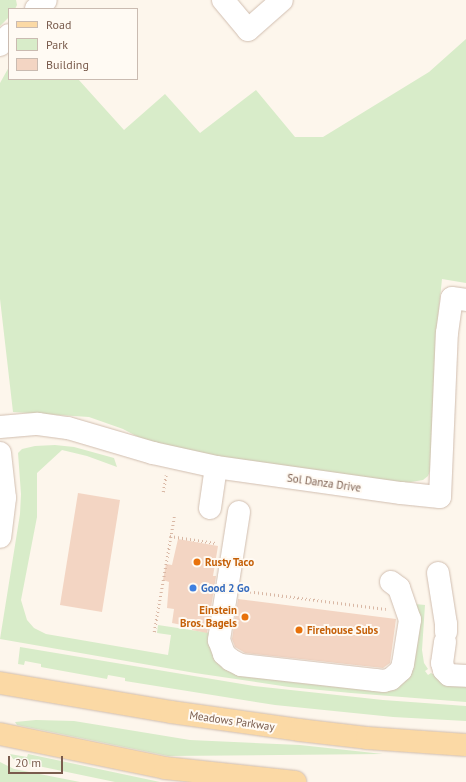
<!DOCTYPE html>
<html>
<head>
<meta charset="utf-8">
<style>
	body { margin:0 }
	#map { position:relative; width:466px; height:782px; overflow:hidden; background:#fdf6ec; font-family:"PT Sans",sans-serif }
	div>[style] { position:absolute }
	.green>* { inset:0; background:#d8ecc9 }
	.building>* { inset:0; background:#f3d5c3 }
	.path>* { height:2.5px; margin-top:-1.25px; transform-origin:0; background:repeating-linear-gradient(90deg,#d9b8a5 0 1px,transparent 0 4px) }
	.roads { filter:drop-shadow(0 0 1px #d1beb0) drop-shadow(0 0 1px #d1beb0) }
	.minor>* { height:22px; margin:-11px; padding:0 11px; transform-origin:11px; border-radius:11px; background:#fff }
	.major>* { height:22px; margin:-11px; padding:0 11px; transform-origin:11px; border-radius:11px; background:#fbd9a5 }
	.dots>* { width:11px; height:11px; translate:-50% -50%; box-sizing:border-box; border:2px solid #fffaf3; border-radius:50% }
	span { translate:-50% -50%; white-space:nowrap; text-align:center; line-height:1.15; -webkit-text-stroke:4px #fffaf3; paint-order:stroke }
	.street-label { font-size:11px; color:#7a5c4d }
	.food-label { font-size:11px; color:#c56008; font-weight:700 }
	.left { translate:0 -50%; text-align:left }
	.right { translate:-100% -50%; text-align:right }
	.shop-label { font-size:11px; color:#366cbe; font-weight:700 }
	.legend { position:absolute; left:8px; top:8px; width:130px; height:72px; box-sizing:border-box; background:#fffaf3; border:1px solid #cabbb1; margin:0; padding:5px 7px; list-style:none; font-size:12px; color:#7a5c4d }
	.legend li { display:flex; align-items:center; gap:8px; height:20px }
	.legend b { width:20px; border:1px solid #cabbb1 }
	.scale { position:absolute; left:8px; top:756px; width:55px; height:18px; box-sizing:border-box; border:2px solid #7a5c4d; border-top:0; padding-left:5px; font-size:12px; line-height:14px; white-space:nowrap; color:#7a5c4d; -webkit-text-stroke:3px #fffaf3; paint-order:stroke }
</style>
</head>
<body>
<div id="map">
	<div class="green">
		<div style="clip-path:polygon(0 0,16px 0,17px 5px,15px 9px,9px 9px,9px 17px,0 26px)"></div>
		<div style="clip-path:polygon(466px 39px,466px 283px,442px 279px,439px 308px,432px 466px,428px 476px,423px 480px,405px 483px,213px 460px,140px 438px,123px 429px,89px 417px,13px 412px,0 299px,0 83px,9px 67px,9px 79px,78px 79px,124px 130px,165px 94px,200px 133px,256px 90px,295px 137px,323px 137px,429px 72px)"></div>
		<div style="clip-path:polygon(55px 445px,74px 447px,114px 458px,117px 467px,87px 456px,62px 450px,37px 473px,37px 517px,21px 600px,27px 620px,34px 628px,46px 634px,168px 655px,171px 635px,157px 633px,158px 625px,211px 633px,216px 649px,384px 686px,415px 604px,425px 605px,422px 650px,424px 663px,428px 669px,425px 671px,428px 675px,431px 673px,443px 680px,466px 682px,466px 702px,351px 693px,289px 687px,195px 673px,0 639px,20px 514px,21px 494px,18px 453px,22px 449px,35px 446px)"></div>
		<div style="clip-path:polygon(20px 647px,254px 686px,383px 700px,466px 706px,466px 721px,393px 717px,275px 705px,125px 681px,125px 678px,108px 675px,107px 679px,41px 667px,41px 664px,25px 661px,24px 665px,18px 664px)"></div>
		<div style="clip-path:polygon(36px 720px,74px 721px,190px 740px,300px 745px,383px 754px,168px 756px,17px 725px,15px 722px)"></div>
		<div style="clip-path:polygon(10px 754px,27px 757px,28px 754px,160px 782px,115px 782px,19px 762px,13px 759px)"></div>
		<div style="clip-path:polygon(0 762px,14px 769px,80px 782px,0 782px)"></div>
	</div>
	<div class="building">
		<div style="clip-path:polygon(78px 493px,120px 500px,102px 612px,60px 605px)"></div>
		<div style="clip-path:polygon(178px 539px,218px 546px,213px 576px,216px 576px,207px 633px,192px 630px,192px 627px,172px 623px,174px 609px,167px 608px,169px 582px,163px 580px,166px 564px,172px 565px)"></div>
		<div style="clip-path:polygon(238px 599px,396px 619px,390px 663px,383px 668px,245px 653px,235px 647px,232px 639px)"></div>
	</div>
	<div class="path">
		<div style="left:163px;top:492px;width:17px;rotate:-80deg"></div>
		<div style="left:170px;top:536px;width:46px;rotate:8.8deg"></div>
		<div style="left:246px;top:591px;width:141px;rotate:7.3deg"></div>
		<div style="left:154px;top:632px;width:117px;rotate:-80.1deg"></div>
	</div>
	<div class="roads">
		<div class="minor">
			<div style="left:223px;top:0;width:39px;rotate:50deg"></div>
			<div style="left:248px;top:30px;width:45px;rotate:-41.4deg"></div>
			<div style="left:36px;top:9px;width:13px;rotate:-42deg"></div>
			<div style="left:0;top:45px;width:13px;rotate:-48deg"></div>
			<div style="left:0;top:427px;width:38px;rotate:-5deg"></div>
			<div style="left:38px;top:424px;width:30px;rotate:8deg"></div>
			<div style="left:68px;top:428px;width:89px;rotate:16.4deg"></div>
			<div style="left:153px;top:453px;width:65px;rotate:12.5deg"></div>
			<div style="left:216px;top:467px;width:187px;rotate:8deg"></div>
			<div style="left:401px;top:493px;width:39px;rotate:6deg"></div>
			<div style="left:440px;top:497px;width:164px;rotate:-87.6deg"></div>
			<div style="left:447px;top:333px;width:35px;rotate:-82deg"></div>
			<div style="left:452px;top:298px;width:14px;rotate:8deg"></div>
			<div style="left:0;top:453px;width:45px;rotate:83.7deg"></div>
			<div style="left:5px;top:498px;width:39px;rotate:97deg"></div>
			<div style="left:210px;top:508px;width:41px;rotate:-81.7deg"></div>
			<div style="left:239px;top:512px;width:130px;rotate:98.9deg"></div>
			<div style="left:219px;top:640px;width:15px;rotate:70deg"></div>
			<div style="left:224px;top:654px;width:9px;rotate:41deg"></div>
			<div style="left:231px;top:660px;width:11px;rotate:27deg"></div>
			<div style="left:241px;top:665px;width:135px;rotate:6.4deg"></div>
			<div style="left:375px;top:680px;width:9px;rotate:6deg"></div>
			<div style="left:384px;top:681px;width:7px;rotate:-16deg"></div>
			<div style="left:391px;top:679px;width:13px;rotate:-42deg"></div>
			<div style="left:401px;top:670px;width:6px;rotate:-72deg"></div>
			<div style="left:403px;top:664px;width:45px;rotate:-81deg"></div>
			<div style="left:410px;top:620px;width:34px;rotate:-109deg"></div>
			<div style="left:399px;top:588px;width:10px;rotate:-143deg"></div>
			<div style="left:438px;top:573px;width:52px;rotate:81.1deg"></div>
			<div style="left:446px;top:624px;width:8px;rotate:90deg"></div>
			<div style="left:445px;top:642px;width:21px;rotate:98deg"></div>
			<div style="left:442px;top:663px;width:7px;rotate:74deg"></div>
			<div style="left:444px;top:670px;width:7px;rotate:45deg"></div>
			<div style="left:449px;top:675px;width:17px;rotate:3deg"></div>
		</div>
		<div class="major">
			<div style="left:0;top:683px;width:173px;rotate:9.6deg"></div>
			<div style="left:171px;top:712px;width:129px;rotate:8deg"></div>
			<div style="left:299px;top:730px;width:68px;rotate:6.7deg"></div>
			<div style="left:367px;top:738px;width:99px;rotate:4deg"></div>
			<div style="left:0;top:734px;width:168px;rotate:11.6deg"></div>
			<div style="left:165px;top:768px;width:131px;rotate:6.1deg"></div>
		</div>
	</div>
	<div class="dots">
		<div style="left:197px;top:562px;background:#e8710a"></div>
		<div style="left:193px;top:588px;background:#3f7fe0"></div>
		<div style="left:245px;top:617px;background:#e8710a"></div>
		<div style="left:299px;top:630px;background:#e8710a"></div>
	</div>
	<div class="street-label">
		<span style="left:324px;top:483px;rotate:8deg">Sol Danza Drive</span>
		<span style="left:232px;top:721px;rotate:8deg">Meadows Parkway</span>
	</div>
	<div class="food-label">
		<span class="left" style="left:205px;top:562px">Rusty Taco</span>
		<span class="right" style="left:237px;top:617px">Einstein<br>Bros. Bagels</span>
		<span class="left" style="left:307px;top:630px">Firehouse Subs</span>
	</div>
	<div class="shop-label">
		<span class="left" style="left:201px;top:588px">Good 2 Go</span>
	</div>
	<ul class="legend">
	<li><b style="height:5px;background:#fbd9a5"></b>Road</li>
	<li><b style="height:11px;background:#d8ecc9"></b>Park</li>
	<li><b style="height:11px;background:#f3d5c3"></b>Building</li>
	</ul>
	<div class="scale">20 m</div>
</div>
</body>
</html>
